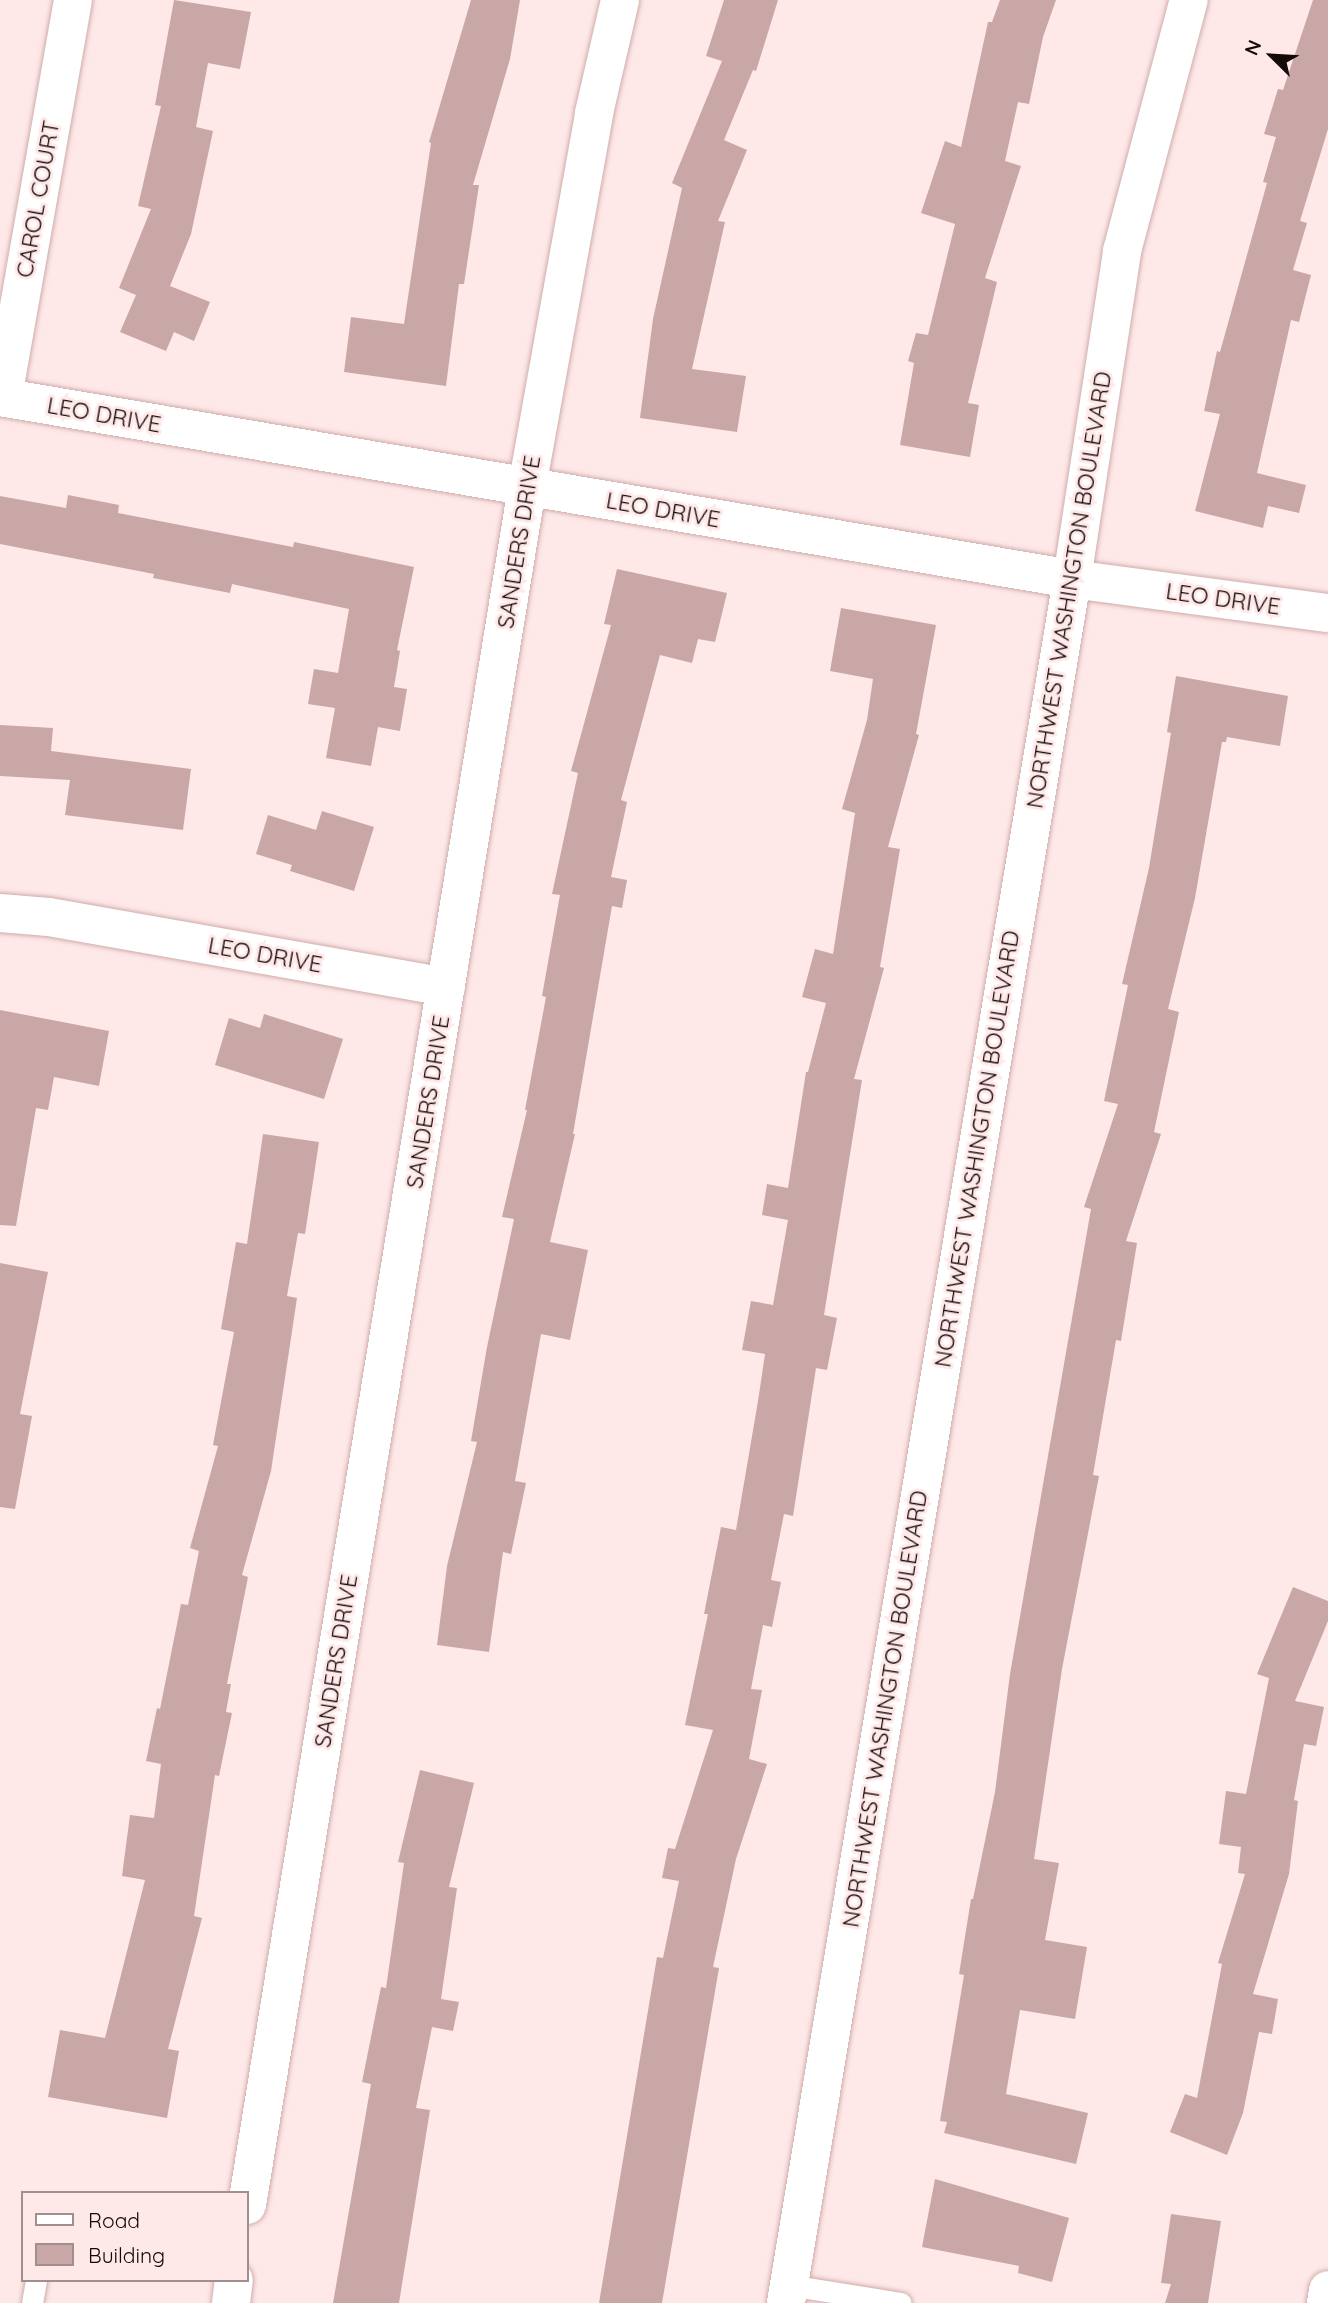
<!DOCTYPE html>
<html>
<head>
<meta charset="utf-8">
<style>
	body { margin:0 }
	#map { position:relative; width:1328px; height:2303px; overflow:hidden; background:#ffe8e8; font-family:Quicksand,sans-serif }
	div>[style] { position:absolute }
	.building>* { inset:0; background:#c9a7a6 }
	.roads { filter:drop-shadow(0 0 2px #cfacab) drop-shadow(0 0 2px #cfacab) }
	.service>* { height:21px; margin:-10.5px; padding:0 10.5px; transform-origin:10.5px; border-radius:10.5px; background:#fff }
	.minor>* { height:38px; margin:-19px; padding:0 19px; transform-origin:19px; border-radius:19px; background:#fff }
	.secondary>* { height:38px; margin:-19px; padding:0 19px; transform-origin:19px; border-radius:19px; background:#fff }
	span { translate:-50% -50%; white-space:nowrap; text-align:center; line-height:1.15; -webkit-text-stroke:6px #ffe8e8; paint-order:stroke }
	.street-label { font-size:23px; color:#140909 }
	.legend { position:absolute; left:21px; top:2191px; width:228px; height:91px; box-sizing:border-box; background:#ffe8e8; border:2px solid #a18f8f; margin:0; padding:9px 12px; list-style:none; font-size:21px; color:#140909 }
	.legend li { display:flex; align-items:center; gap:14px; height:35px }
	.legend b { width:35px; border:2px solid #a18f8f }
	.north { position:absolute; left:1237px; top:21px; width:70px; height:70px; -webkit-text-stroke:5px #ffe8e8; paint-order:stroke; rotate:294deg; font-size:19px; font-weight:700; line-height:28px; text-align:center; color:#140909 }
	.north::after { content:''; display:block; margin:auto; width:24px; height:32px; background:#140909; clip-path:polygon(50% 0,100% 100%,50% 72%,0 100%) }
</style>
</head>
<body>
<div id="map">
	<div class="building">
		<div style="clip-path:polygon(174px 0,251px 12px,240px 69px,208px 63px,196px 127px,213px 131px,191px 234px,170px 286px,210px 302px,194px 341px,174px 332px,166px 351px,120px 332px,136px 295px,119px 288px,151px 209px,138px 206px,161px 106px,155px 105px)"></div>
		<div style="clip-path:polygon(471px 0,520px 0,510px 59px,473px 185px,479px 185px,464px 284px,459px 284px,446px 386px,344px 372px,351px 317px,404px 324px,431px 143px,429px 142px)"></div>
		<div style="clip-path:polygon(724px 0,778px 0,756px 71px,753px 70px,724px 140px,747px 150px,718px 221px,725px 222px,692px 369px,746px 376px,737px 432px,640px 418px,653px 319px,682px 188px,672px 183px,722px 61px,706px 56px)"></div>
		<div style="clip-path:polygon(1000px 0,1056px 0,1043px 37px,1029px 104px,1018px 102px,1005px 161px,1021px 166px,985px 278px,997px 282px,968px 403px,979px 405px,970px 457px,900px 445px,914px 363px,908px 361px,916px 333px,928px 335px,955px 224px,921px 213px,945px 141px,961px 147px,988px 22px,992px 22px)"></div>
		<div style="clip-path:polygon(1313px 0,1328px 0,1328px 129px,1300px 221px,1307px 223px,1293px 270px,1311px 275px,1299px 322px,1291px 320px,1257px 473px,1306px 485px,1299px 513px,1268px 506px,1263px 528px,1195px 511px,1220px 414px,1204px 411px,1217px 351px,1220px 352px,1267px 183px,1263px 182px,1276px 137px,1264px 134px,1278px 89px,1283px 90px)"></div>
		<div style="clip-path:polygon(68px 495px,119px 505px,118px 513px,293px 547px,294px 542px,414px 567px,397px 650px,400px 651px,394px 687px,407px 689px,400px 731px,378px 727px,371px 766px,326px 758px,335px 708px,308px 704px,314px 669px,338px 673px,349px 609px,232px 584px,230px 593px,153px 578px,154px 574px,0 544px,0 496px,66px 508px)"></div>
		<div style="clip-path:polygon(617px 569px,727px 593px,715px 642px,698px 639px,692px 663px,660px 655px,621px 800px,627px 802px,611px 877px,627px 880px,622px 908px,612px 906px,573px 1134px,575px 1134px,550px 1242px,588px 1250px,570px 1340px,541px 1334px,515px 1481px,526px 1483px,511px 1554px,503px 1552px,489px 1652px,437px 1645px,447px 1566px,477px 1442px,471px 1441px,487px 1347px,514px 1219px,502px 1217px,527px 1110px,525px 1110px,546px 997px,542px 996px,560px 895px,552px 894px,578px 773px,571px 771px,611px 625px,604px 624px)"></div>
		<div style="clip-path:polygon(841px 608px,936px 625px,916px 734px,919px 735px,888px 847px,900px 849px,880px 967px,884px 968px,854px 1079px,862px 1080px,824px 1315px,837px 1318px,827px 1370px,816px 1368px,793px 1516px,784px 1514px,771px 1580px,781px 1582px,772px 1627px,763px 1625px,751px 1689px,762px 1690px,749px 1759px,767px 1764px,736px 1859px,713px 1967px,719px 1968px,662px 2303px,599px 2303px,657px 1957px,663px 1958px,679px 1881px,662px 1878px,668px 1848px,675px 1849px,713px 1730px,685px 1725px,708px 1614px,704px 1614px,721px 1527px,736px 1530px,758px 1401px,765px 1354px,742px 1350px,751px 1301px,773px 1305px,788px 1220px,762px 1215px,767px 1184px,788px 1188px,806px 1072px,808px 1072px,826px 1003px,802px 997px,815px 949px,833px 954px,855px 813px,842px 809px,867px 720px,873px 679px,830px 671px)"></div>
		<div style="clip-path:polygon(1176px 676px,1288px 696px,1280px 746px,1227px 737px,1226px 742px,1222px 742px,1195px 898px,1168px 1009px,1179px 1012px,1154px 1132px,1161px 1134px,1126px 1241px,1137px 1243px,1121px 1341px,1116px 1340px,1093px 1475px,1099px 1476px,1062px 1669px,1034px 1859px,1059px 1863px,1045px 1940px,1087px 1947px,1075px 2019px,1020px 2010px,1006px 2094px,1088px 2113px,1076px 2164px,944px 2133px,947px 2122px,940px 2121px,964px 1975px,959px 1974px,971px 1899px,973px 1899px,995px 1792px,1010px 1674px,1091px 1209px,1084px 1207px,1118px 1104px,1104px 1101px,1128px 985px,1122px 984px,1149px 868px,1171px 733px,1167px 732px)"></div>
		<div style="clip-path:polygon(0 725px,53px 728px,51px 751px,191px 769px,183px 830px,65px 815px,70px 780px,0 776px)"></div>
		<div style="clip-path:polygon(322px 811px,374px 827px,354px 891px,290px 871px,292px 865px,256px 854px,268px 815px,316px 830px)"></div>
		<div style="clip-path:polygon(0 1010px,109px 1031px,99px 1086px,54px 1077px,48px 1110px,36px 1108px,16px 1226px,0 1225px)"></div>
		<div style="clip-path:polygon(264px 1014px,343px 1039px,324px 1099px,215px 1065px,229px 1018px,260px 1028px)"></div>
		<div style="clip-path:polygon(263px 1134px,319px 1142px,305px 1234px,298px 1233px,287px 1296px,297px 1298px,271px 1471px,242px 1575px,248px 1577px,227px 1684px,231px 1684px,226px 1712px,232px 1713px,219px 1776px,215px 1775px,194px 1916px,202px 1918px,168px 2049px,179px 2051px,167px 2118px,48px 2097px,60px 2030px,105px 2038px,145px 1880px,122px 1876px,130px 1815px,154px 1818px,161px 1764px,146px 1761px,157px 1708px,160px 1709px,181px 1604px,188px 1605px,199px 1551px,190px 1548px,218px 1446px,213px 1445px,234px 1332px,221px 1329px,236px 1242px,247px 1244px)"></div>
		<div style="clip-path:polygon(0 1263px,48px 1272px,20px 1414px,32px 1416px,15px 1509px,0 1507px)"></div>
		<div style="clip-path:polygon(1293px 1587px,1328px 1601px,1328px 1621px,1295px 1701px,1324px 1707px,1316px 1746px,1304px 1744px,1294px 1800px,1298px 1801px,1289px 1874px,1253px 1994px,1278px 1999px,1272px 2034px,1259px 2032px,1243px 2113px,1227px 2155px,1170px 2132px,1185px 2094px,1197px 2098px,1222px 1964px,1218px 1963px,1245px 1874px,1238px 1873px,1241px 1847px,1219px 1844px,1226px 1791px,1246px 1794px,1269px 1678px,1257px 1674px)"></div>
		<div style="clip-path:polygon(420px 1770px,474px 1783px,449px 1887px,457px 1888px,441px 1999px,459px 2002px,453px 2031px,432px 2027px,416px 2108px,430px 2110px,399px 2303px,333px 2303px,371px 2084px,362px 2082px,381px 1987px,386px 1988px,404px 1863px,398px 1862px)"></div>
		<div style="clip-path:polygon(935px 2179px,1069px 2218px,1052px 2282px,1018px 2273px,1019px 2266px,922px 2247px)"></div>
		<div style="clip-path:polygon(1171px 2214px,1221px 2221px,1208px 2303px,1165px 2303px,1171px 2284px,1161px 2283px)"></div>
	</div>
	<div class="roads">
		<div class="service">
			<div style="left:789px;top:2285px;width:113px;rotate:9.1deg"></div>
			<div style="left:32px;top:2303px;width:23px;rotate:-80deg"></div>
		</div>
		<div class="minor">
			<div style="left:0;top:397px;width:1087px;rotate:9.64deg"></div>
			<div style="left:1072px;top:579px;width:258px;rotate:7.6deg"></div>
			<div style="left:3px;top:397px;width:403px;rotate:-80deg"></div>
			<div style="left:0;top:913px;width:49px;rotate:4.7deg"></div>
			<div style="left:49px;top:917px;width:403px;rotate:10deg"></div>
			<div style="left:247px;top:2205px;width:1741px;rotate:-80.74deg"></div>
			<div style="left:527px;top:487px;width:380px;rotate:-79.8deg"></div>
			<div style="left:594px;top:113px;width:116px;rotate:-77deg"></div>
			<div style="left:231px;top:2303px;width:23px;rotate:-83deg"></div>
			<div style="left:1326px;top:2303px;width:13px;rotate:-81deg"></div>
		</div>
		<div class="secondary">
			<div style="left:786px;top:2303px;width:1748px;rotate:-80.58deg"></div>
			<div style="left:1072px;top:579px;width:332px;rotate:-81.3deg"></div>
			<div style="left:1122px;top:251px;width:260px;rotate:-75.1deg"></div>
		</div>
	</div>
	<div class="street-label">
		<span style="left:38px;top:199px;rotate:-80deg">CAROL COURT</span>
		<span style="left:104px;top:415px;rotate:10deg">LEO DRIVE</span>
		<span style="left:663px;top:510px;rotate:10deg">LEO DRIVE</span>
		<span style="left:519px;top:542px;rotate:-81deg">SANDERS DRIVE</span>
		<span style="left:1069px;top:590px;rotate:-81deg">NORTHWEST WASHINGTON BOULEVARD</span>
		<span style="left:1223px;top:599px;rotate:8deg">LEO DRIVE</span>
		<span style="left:265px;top:955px;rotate:10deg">LEO DRIVE</span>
		<span style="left:428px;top:1102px;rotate:-81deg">SANDERS DRIVE</span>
		<span style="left:977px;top:1149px;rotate:-81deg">NORTHWEST WASHINGTON BOULEVARD</span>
		<span style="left:336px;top:1661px;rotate:-81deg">SANDERS DRIVE</span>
		<span style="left:885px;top:1709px;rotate:-81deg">NORTHWEST WASHINGTON BOULEVARD</span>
	</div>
	<ul class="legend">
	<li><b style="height:9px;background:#fff"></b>Road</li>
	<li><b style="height:19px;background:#c9a7a6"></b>Building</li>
	</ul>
	<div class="north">N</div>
</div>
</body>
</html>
